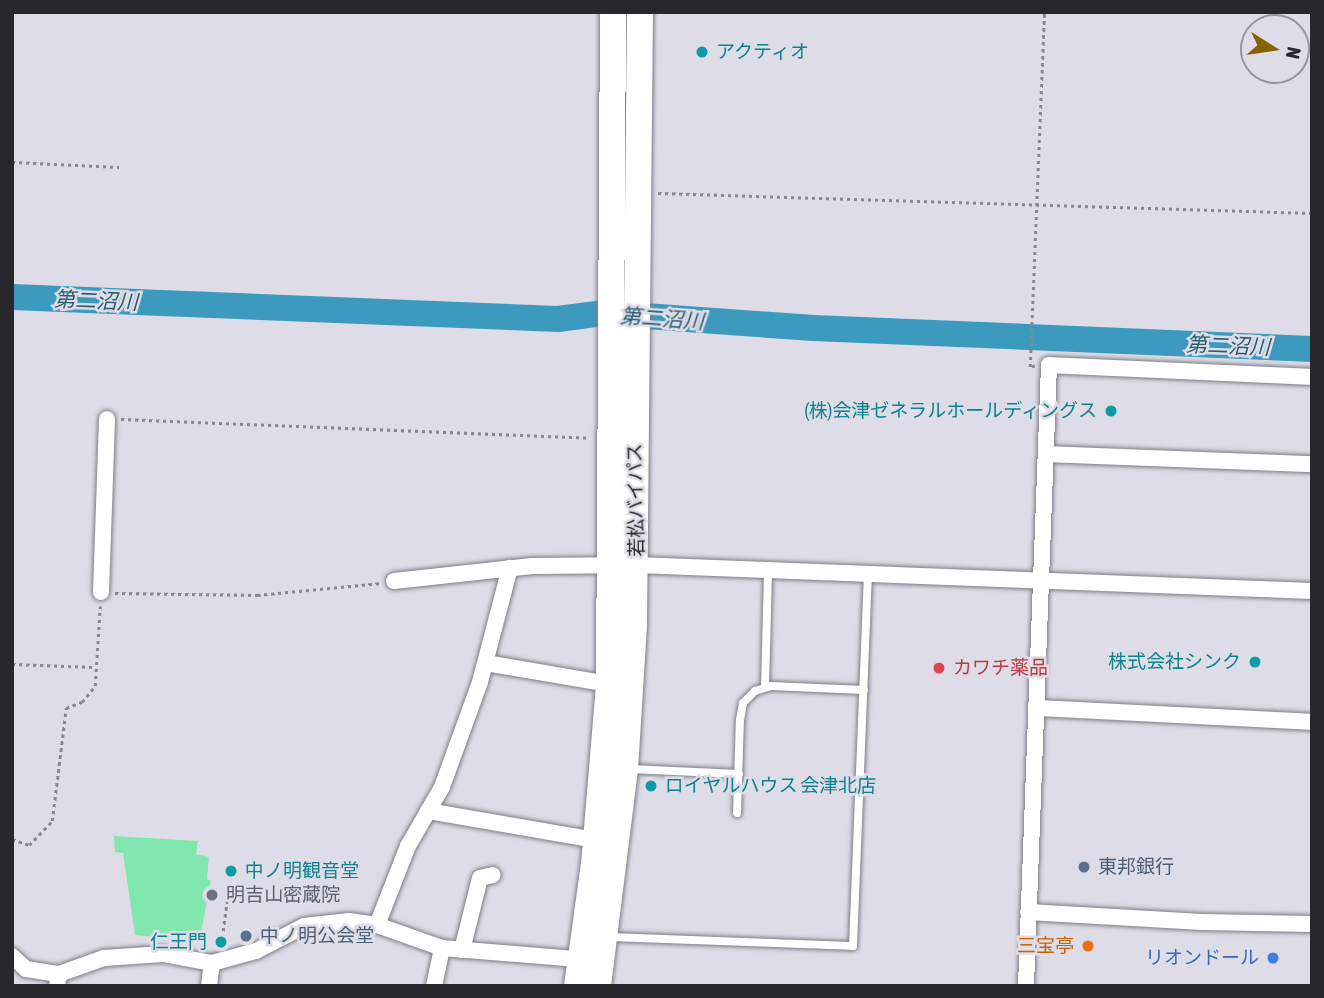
<!DOCTYPE html>
<html>
<head>
<meta charset="utf-8">
<style>
	body { margin:0 }
	#map { position:relative; width:1324px; height:998px; overflow:hidden; background:#dedde7; font-family:"Asap Condensed","Noto Sans JP",sans-serif }
	div>[style] { position:absolute }
	.green>* { inset:0; background:#80e7af }
	.river>* { height:26px; margin:-13px; padding:0 13px; transform-origin:13px; border-radius:13px; background:#3d9abf }
	.path>* { height:2.5px; margin-top:-1.25px; transform-origin:0; background:repeating-linear-gradient(90deg,#898890 0 3.5px,transparent 0 7px) }
	.roads { filter:drop-shadow(0 0 2px #7d7d86) drop-shadow(0 0 2px #7d7d86) }
	.service>* { height:8px; margin:-4px; padding:0 4px; transform-origin:4px; border-radius:4px; background:#fff }
	.minor>* { height:16px; margin:-8px; padding:0 8px; transform-origin:8px; border-radius:8px; background:#fff }
	.trunk>* { height:26px; margin:-13px; padding:0 13px; transform-origin:13px; border-radius:13px; background:#fff }
	.dots>* { width:19px; height:19px; translate:-50% -50%; box-sizing:border-box; border:4px solid #dedde7; border-radius:50% }
	span { translate:-50% -50%; white-space:nowrap; text-align:center; line-height:1.15; -webkit-text-stroke:5px #dedde7; paint-order:stroke }
	.culture-label { font-size:19px; color:#0d838f }
	.left { translate:0 -50%; text-align:left }
	.right { translate:-100% -50%; text-align:right }
	.street-label { font-size:19px; color:#28282c }
	.health-label { font-size:19px; color:#be3a42 }
	.service-label { font-size:19px; color:#4e5e75 }
	.worship-label { font-size:19px; color:#5b616d }
	.food-label { font-size:19px; color:#c56008 }
	.shop-label { font-size:19px; color:#366cbe }
	.water-label { font-size:21px; color:#2a5c70; font-style:italic }
	.frame { position:absolute; inset:0; border:14px solid #28282c; pointer-events:none }
	.north { position:absolute; left:1240px; top:14px; width:70px; height:70px; box-sizing:border-box; background:#dedde7; border:2px solid #95959c; border-radius:50%; rotate:102deg; font-size:19px; font-weight:700; line-height:28px; text-align:center; color:#28282c }
	.north::after { content:''; display:block; margin:auto; width:24px; height:32px; background:#896200; clip-path:polygon(50% 0,100% 100%,50% 72%,0 100%) }
</style>
</head>
<body>
<div id="map">
	<div class="green">
		<div style="clip-path:polygon(114px 836px,198px 841px,196px 854px,209px 857px,207px 879px,211px 881px,199px 942px,135px 935px,123px 853px,115px 852px)"></div>
	</div>
	<div class="river">
		<div style="left:12px;top:297px;width:546px;rotate:2.31deg"></div>
		<div style="left:558px;top:319px;width:45px;rotate:-7.6deg"></div>
		<div style="left:603px;top:313px;width:211px;rotate:4.1deg"></div>
		<div style="left:813px;top:328px;width:499px;rotate:2.4deg"></div>
	</div>
	<div class="path">
		<div style="left:12px;top:162px;width:107px;rotate:2.7deg"></div>
		<div style="left:658px;top:193px;width:654px;rotate:1.75deg"></div>
		<div style="left:1035px;top:366px;width:5px;rotate:169deg"></div>
		<div style="left:1030px;top:367px;width:355px;rotate:-87.7deg"></div>
		<div style="left:121px;top:419px;width:469px;rotate:2.3deg"></div>
		<div style="left:115px;top:593px;width:142px;rotate:0.8deg"></div>
		<div style="left:257px;top:595px;width:125px;rotate:-5.5deg"></div>
		<div style="left:12px;top:664px;width:81px;rotate:2.1deg"></div>
		<div style="left:12px;top:839px;width:18px;rotate:19deg"></div>
		<div style="left:29px;top:845px;width:33px;rotate:-46deg"></div>
		<div style="left:52px;top:821px;width:114px;rotate:-82.9deg"></div>
		<div style="left:66px;top:708px;width:17px;rotate:-21deg"></div>
		<div style="left:82px;top:702px;width:21px;rotate:-51deg"></div>
		<div style="left:95px;top:686px;width:80px;rotate:-86.4deg"></div>
		<div style="left:221px;top:945px;width:52px;rotate:-82.3deg"></div>
	</div>
	<div class="roads">
		<div class="service">
			<div style="left:765px;top:687px;width:116px;rotate:-88.5deg"></div>
			<div style="left:630px;top:769px;width:109px;rotate:2.6deg"></div>
			<div style="left:737px;top:813px;width:93px;rotate:-88.2deg"></div>
			<div style="left:740px;top:720px;width:17px;rotate:-80deg"></div>
			<div style="left:743px;top:703px;width:17px;rotate:-45deg"></div>
			<div style="left:755px;top:691px;width:17px;rotate:-17deg"></div>
			<div style="left:771px;top:686px;width:93px;rotate:2.5deg"></div>
			<div style="left:608px;top:937px;width:245px;rotate:2.1deg"></div>
			<div style="left:853px;top:946px;width:371px;rotate:-87.7deg"></div>
		</div>
		<div class="minor">
			<div style="left:1046px;top:454px;width:266px;rotate:2.2deg"></div>
			<div style="left:394px;top:581px;width:139px;rotate:-6.2deg"></div>
			<div style="left:532px;top:566px;width:105px;rotate:-0.5deg"></div>
			<div style="left:637px;top:565px;width:676px;rotate:2.21deg"></div>
			<div style="left:101px;top:592px;width:173px;rotate:-88deg"></div>
			<div style="left:486px;top:663px;width:125px;rotate:9.7deg"></div>
			<div style="left:1037px;top:708px;width:275px;rotate:2.9deg"></div>
			<div style="left:428px;top:811px;width:170px;rotate:9.8deg"></div>
			<div style="left:1028px;top:912px;width:174px;rotate:3.3deg"></div>
			<div style="left:1202px;top:922px;width:110px;rotate:1deg"></div>
			<div style="left:377px;top:925px;width:85px;rotate:-68.6deg"></div>
			<div style="left:408px;top:846px;width:68px;rotate:-60deg"></div>
			<div style="left:442px;top:787px;width:112px;rotate:-70.1deg"></div>
			<div style="left:480px;top:682px;width:118px;rotate:-75.3deg"></div>
			<div style="left:462px;top:950px;width:74px;rotate:-76deg"></div>
			<div style="left:480px;top:878px;width:13px;rotate:-13deg"></div>
			<div style="left:12px;top:956px;width:19px;rotate:43deg"></div>
			<div style="left:26px;top:969px;width:33px;rotate:9deg"></div>
			<div style="left:57px;top:986px;width:12px;rotate:-81deg"></div>
			<div style="left:59px;top:974px;width:48px;rotate:-19.6deg"></div>
			<div style="left:104px;top:958px;width:59px;rotate:-3.9deg"></div>
			<div style="left:163px;top:954px;width:50px;rotate:10.4deg"></div>
			<div style="left:212px;top:963px;width:46px;rotate:-15.3deg"></div>
			<div style="left:256px;top:951px;width:54px;rotate:-27.5deg"></div>
			<div style="left:304px;top:926px;width:45px;rotate:-6.3deg"></div>
			<div style="left:349px;top:921px;width:28px;rotate:8deg"></div>
			<div style="left:377px;top:925px;width:69px;rotate:19.5deg"></div>
			<div style="left:442px;top:948px;width:145px;rotate:4.7deg"></div>
			<div style="left:209px;top:986px;width:23px;rotate:-83deg"></div>
			<div style="left:434px;top:986px;width:39px;rotate:-78deg"></div>
			<div style="left:1026px;top:986px;width:621px;rotate:-87.88deg"></div>
			<div style="left:1049px;top:365px;width:263px;rotate:2.6deg"></div>
		</div>
		<div class="trunk">
			<div style="left:577px;top:986px;width:123px;rotate:-82.1deg"></div>
			<div style="left:594px;top:864px;width:181px;rotate:-85.2deg"></div>
			<div style="left:609px;top:684px;width:672px;rotate:-89.66deg"></div>
			<div style="left:598px;top:986px;width:219px;rotate:-82.9deg"></div>
			<div style="left:625px;top:769px;width:145px;rotate:-86.4deg"></div>
			<div style="left:634px;top:624px;width:612px;rotate:-89.44deg"></div>
		</div>
	</div>
	<div class="dots">
		<div style="left:702px;top:52px;background:#0f9aa8"></div>
		<div style="left:1111px;top:411px;background:#0f9aa8"></div>
		<div style="left:1255px;top:662px;background:#0f9aa8"></div>
		<div style="left:939px;top:668px;background:#e0444e"></div>
		<div style="left:651px;top:786px;background:#0f9aa8"></div>
		<div style="left:1084px;top:867px;background:#5c6f8a"></div>
		<div style="left:231px;top:871px;background:#0f9aa8"></div>
		<div style="left:212px;top:895px;background:#6b7280"></div>
		<div style="left:246px;top:936px;background:#5c6f8a"></div>
		<div style="left:221px;top:942px;background:#0f9aa8"></div>
		<div style="left:1088px;top:946px;background:#e8710a"></div>
		<div style="left:1273px;top:958px;background:#3f7fe0"></div>
	</div>
	<div class="culture-label">
		<span class="left" style="left:716px;top:52px">アクティオ</span>
		<span class="right" style="left:1097px;top:411px">(株)会津ゼネラルホールディングス</span>
		<span class="right" style="left:1241px;top:662px">株式会社シンク</span>
		<span class="left" style="left:665px;top:786px">ロイヤルハウス 会津北店</span>
		<span class="left" style="left:245px;top:871px">中ノ明観音堂</span>
		<span class="right" style="left:207px;top:942px">仁王門</span>
	</div>
	<div class="street-label">
		<span style="left:636px;top:500px;rotate:-91deg">若松バイパス</span>
	</div>
	<div class="health-label">
		<span class="left" style="left:953px;top:668px">カワチ薬品</span>
	</div>
	<div class="service-label">
		<span class="left" style="left:1098px;top:867px">東邦銀行</span>
		<span class="left" style="left:260px;top:936px">中ノ明公会堂</span>
	</div>
	<div class="worship-label">
		<span class="left" style="left:226px;top:895px">明吉山密蔵院</span>
	</div>
	<div class="food-label">
		<span class="right" style="left:1074px;top:946px">三宝亭</span>
	</div>
	<div class="shop-label">
		<span class="right" style="left:1259px;top:958px">リオンドール</span>
	</div>
	<div class="water-label">
		<span style="left:96px;top:300px;rotate:2deg">第二沼川</span>
		<span style="left:662px;top:318px;rotate:4deg">第二沼川</span>
		<span style="left:1228px;top:345px;rotate:2deg">第二沼川</span>
	</div>
	<div class="frame"></div>
	<div class="north">N</div>
</div>
</body>
</html>
